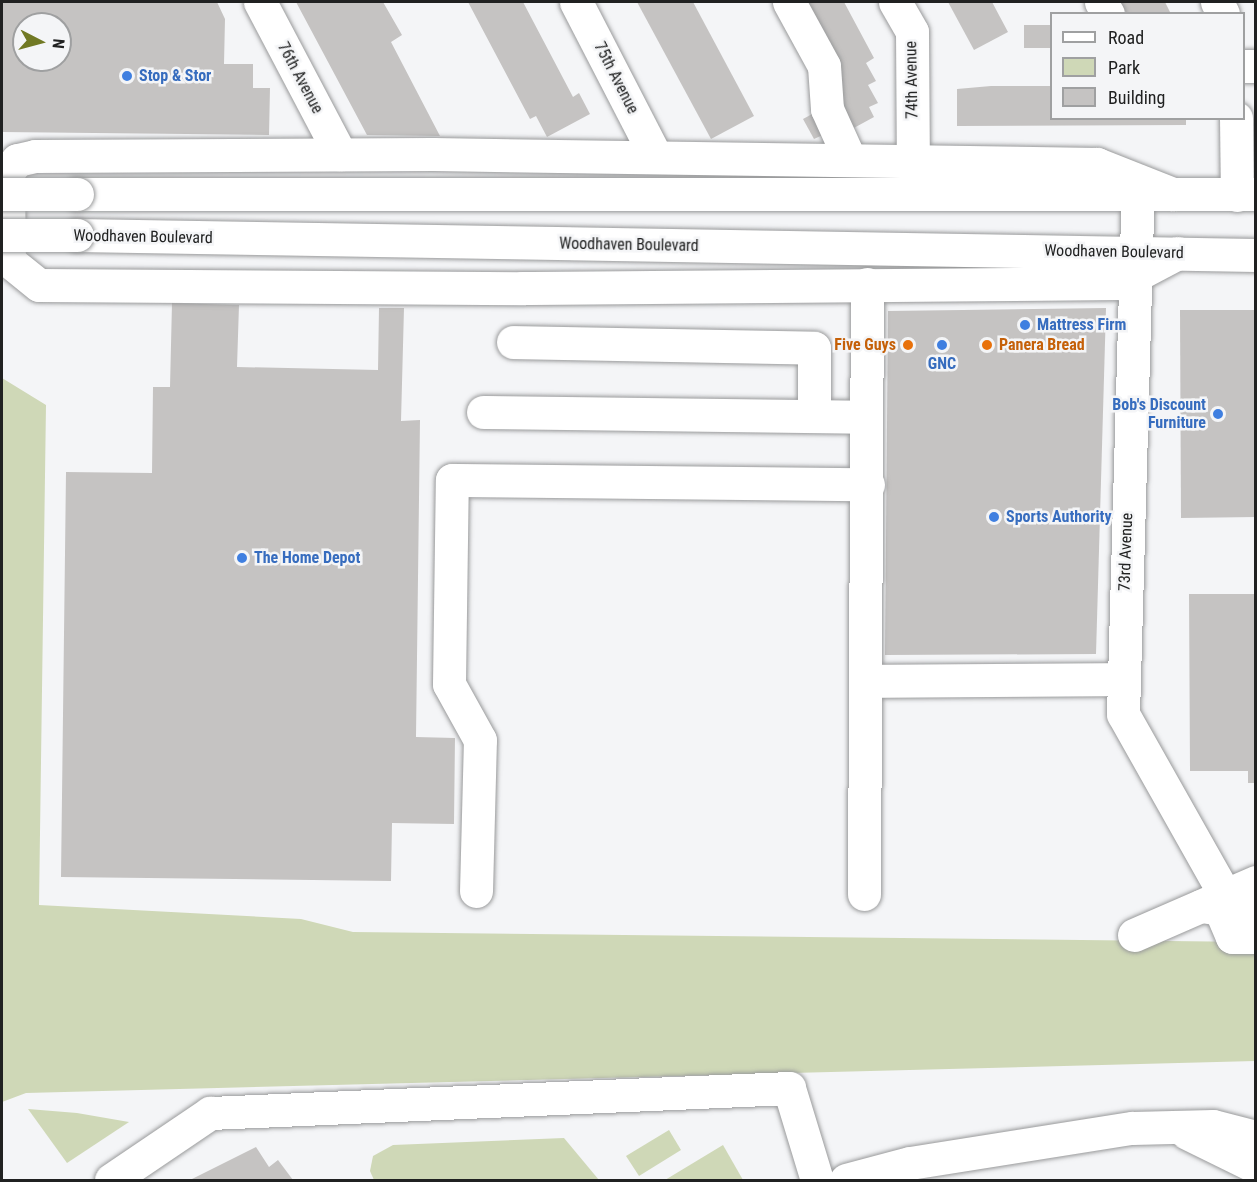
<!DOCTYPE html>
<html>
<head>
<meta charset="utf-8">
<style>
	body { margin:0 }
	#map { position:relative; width:1257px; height:1182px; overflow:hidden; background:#f4f5f7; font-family:"Roboto Condensed",sans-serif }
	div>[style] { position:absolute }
	.green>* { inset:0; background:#cfd8b7 }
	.building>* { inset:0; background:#c5c3c2 }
	.roads { filter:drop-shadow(0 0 2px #999a9b) drop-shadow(0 0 2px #999a9b) }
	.minor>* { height:33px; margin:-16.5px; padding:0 16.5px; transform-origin:16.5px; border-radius:16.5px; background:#fff }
	.major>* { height:33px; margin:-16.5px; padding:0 16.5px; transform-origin:16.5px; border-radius:16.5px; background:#fff }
	.bridges { filter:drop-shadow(0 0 2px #999a9b) drop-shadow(0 0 2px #999a9b) }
	.major-bridge>* { height:33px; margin:-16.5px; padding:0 16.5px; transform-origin:16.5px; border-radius:16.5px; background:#fff }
	.dots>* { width:16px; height:16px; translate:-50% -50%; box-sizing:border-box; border:3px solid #f4f5f7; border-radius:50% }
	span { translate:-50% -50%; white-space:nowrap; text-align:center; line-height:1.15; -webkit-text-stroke:5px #f4f5f7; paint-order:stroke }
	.shop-label { font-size:16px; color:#366cbe; font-weight:700 }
	.left { translate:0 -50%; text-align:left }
	.right { translate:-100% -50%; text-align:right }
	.street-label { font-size:16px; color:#202121 }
	.food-label { font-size:16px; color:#c56008; font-weight:700 }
	.frame { position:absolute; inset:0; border:3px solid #202121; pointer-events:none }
	.legend { position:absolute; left:1050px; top:12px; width:195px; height:108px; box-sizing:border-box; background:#f4f5f7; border:2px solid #9fa0a1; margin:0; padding:8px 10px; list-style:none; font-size:18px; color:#202121 }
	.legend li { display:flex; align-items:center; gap:12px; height:30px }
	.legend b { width:30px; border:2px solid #9fa0a1 }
	.north { position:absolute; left:12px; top:12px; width:60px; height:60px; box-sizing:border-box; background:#f4f5f7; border:2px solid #9fa0a1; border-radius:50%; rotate:96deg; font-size:16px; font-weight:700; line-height:24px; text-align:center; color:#202121 }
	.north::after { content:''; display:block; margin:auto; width:21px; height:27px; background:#717924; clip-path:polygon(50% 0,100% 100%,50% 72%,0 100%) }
</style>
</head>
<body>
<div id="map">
	<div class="green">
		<div style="clip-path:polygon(2px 378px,46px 405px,39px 905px,301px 919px,353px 932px,1255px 942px,1255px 1061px,26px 1093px,2px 1102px)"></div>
		<div style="clip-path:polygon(28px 1109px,77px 1113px,129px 1122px,67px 1163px)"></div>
		<div style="clip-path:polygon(669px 1130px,681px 1150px,639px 1176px,626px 1156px)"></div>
		<div style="clip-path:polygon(564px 1138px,599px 1180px,374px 1180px,370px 1171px,373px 1156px,393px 1145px)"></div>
		<div style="clip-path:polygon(723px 1145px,743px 1180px,665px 1180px)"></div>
	</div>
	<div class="building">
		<div style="clip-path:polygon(evenodd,2px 2px,217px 2px,225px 19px,224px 64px,253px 64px,253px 88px,270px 88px,269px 135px,2px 132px,2px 2px,24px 24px,60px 24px,60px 60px,24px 60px,24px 24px)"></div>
		<div style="clip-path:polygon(296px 2px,383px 2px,402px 35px,391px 42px,440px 136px,367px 135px)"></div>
		<div style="clip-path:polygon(468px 2px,523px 2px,573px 97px,579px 93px,590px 114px,547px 137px,536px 116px,530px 119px)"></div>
		<div style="clip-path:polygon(637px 2px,693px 2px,754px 116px,711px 139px)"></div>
		<div style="clip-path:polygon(799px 2px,844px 2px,874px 58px,866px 63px,876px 81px,868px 85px,878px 103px,869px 107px,874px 117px,852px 129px)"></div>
		<div style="clip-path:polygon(948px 2px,992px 2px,1008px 32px,974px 50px)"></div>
		<div style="clip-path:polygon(1120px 2px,1165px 2px,1171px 14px,1127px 14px)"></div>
		<div style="clip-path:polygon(1024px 25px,1052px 25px,1052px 48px,1024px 48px)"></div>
		<div style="clip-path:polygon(991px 86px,1052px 86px,1052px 118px,1186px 118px,1186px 125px,957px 126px,957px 89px)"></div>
		<div style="clip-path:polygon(814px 113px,825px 134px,814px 139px,803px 119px)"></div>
		<div style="clip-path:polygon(172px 303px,239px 305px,237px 367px,378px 370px,379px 308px,404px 308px,401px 421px,420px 420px,416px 737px,455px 738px,454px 824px,392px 823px,391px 881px,61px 877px,66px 472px,152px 473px,153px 387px,170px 387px)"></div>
		<div style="clip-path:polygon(1106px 308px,1096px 654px,885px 655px,888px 311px)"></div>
		<div style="clip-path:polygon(1180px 310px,1256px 310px,1256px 517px,1181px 518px)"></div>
		<div style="clip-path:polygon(1189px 594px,1256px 594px,1256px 783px,1248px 783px,1248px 771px,1190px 771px)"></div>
		<div style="clip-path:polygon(256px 1147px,269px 1167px,278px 1160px,293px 1180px,190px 1180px)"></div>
	</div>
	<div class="roads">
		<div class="minor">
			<div style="left:260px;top:2px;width:172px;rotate:62.2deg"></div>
			<div style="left:576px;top:2px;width:172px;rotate:62.7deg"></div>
			<div style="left:789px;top:2px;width:73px;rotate:61.3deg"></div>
			<div style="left:824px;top:66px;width:43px;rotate:86deg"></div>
			<div style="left:827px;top:109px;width:56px;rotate:65.7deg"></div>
			<div style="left:895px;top:2px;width:34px;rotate:60deg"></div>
			<div style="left:912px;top:32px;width:130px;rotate:89.6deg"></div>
			<div style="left:1101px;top:2px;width:14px;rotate:60deg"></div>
			<div style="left:1217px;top:2px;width:13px;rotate:63deg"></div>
			<div style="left:1244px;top:66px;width:12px"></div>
			<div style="left:1236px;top:118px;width:77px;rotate:89.3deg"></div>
			<div style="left:1138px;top:181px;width:533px;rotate:91.61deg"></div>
			<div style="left:1123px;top:714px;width:208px;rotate:60.6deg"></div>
			<div style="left:1173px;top:194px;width:82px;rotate:-158.5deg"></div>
			<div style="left:1097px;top:164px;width:664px;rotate:-179.14deg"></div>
			<div style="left:433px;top:154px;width:398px;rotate:179.7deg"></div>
			<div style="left:35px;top:156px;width:18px;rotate:167deg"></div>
			<div style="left:17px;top:160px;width:15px;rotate:127deg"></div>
			<div style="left:8px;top:172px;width:89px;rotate:89.4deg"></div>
			<div style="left:9px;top:261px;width:38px;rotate:39deg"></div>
			<div style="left:39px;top:285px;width:483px;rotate:0.4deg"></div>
			<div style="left:522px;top:288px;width:599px;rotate:-0.48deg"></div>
			<div style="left:1121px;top:283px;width:64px;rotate:-27.8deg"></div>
			<div style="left:513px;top:342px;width:301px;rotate:1.1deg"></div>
			<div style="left:814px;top:348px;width:68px;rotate:90deg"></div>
			<div style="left:483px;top:412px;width:383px;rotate:0.7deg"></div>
			<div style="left:866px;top:681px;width:256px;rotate:-0.4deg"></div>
			<div style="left:476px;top:891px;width:151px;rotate:-88.5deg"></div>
			<div style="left:480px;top:740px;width:64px;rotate:-119deg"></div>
			<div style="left:449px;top:684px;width:204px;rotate:-89.2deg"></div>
			<div style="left:452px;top:480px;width:416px;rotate:0.6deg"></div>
			<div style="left:864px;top:894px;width:610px;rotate:-89.72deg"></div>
			<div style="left:1201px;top:906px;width:56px;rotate:8.3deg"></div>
			<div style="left:1221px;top:911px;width:28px;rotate:67deg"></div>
			<div style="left:1232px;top:937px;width:24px"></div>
			<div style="left:1134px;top:935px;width:133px;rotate:-23.5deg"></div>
			<div style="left:1187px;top:1133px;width:77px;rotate:26.2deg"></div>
			<div style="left:111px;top:1180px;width:120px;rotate:-34.1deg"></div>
			<div style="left:210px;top:1113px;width:580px;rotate:-2.47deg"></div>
			<div style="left:789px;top:1088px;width:96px;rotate:73.1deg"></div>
			<div style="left:846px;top:1180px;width:66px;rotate:-14.9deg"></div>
			<div style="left:910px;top:1163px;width:225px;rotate:-9deg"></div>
			<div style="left:1132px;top:1128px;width:81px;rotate:-1.4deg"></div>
			<div style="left:1213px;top:1126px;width:44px;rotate:14.3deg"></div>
		</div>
		<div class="major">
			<div style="left:77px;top:194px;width:1179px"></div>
			<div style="left:77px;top:235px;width:1179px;rotate:0.97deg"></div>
		</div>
	</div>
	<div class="bridges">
		<div class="major-bridge">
			<div style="left:2px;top:194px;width:75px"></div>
			<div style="left:2px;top:235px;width:75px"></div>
		</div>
	</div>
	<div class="dots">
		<div style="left:127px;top:76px;background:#3f7fe0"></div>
		<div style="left:1025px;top:325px;background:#3f7fe0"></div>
		<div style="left:908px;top:345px;background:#e8710a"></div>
		<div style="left:942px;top:345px;background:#3f7fe0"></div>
		<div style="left:987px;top:345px;background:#e8710a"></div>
		<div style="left:1218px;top:414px;background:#3f7fe0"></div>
		<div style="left:994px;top:517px;background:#3f7fe0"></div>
		<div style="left:242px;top:558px;background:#3f7fe0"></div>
	</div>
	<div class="shop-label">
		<span class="left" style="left:139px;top:76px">Stop &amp; Stor</span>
		<span class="left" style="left:1037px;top:325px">Mattress Firm</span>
		<span style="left:942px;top:364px">GNC</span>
		<span class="right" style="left:1206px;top:414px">Bob's Discount<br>Furniture</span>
		<span class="left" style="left:1006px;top:517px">Sports Authority</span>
		<span class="left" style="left:254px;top:558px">The Home Depot</span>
	</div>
	<div class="street-label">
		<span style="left:300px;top:78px;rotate:62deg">76th Avenue</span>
		<span style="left:616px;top:78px;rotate:63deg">75th Avenue</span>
		<span style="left:912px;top:80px;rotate:-91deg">74th Avenue</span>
		<span style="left:143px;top:237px;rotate:1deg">Woodhaven Boulevard</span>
		<span style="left:629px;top:245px;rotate:1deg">Woodhaven Boulevard</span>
		<span style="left:1114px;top:252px;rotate:1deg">Woodhaven Boulevard</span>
		<span style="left:1126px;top:552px;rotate:-88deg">73rd Avenue</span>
	</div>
	<div class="food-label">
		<span class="right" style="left:896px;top:345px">Five Guys</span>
		<span class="left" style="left:999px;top:345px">Panera Bread</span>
	</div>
	<div class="frame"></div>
	<ul class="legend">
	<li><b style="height:8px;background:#fff"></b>Road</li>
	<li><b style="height:16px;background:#cfd8b7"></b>Park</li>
	<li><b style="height:16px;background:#c5c3c2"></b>Building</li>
	</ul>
	<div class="north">N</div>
</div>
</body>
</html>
